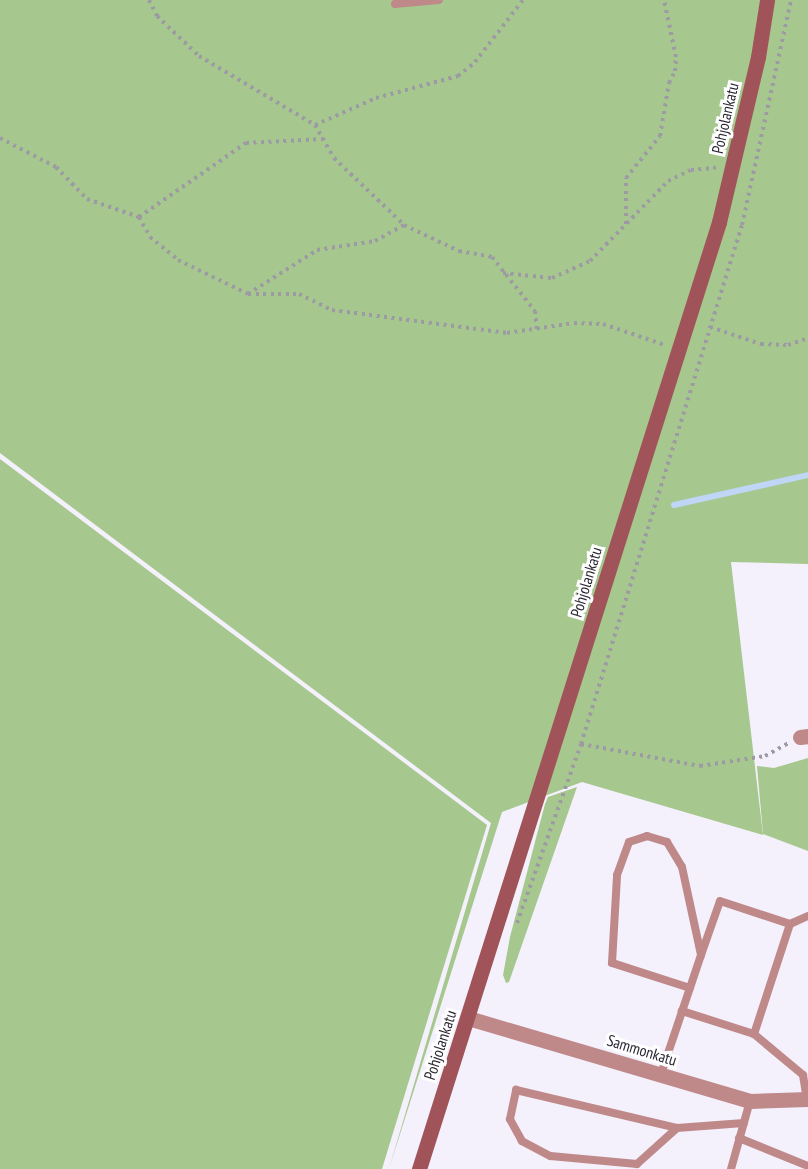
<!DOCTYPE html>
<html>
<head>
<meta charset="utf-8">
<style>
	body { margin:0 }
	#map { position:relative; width:808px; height:1169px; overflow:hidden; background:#f4f1fc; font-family:"PT Sans Narrow",sans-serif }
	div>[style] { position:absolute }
	.forest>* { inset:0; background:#a6c88f }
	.stream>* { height:6px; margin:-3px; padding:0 3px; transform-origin:3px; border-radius:3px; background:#bfd6f7 }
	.path>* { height:4px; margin-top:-2px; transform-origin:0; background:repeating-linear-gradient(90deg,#9d9aa4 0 3px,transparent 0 7.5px) }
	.lane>* { height:8px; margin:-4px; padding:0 4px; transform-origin:4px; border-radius:4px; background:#bf898a }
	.street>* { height:15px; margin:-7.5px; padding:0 7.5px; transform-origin:7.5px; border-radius:7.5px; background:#bf898a }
	.secondary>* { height:15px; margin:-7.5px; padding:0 7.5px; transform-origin:7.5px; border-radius:7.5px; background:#a05459 }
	span { translate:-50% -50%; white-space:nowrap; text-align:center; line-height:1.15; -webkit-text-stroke:6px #fff; paint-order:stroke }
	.street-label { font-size:16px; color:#2b2832 }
</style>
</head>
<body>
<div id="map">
	<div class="forest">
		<div style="clip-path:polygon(0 0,808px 0,808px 564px,731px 562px,763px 835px,582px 782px,502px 812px,389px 1169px,491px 823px,0 453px)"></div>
		<div style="clip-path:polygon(0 459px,487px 825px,382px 1169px,0 1169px)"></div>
		<div style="clip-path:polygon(808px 758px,808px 851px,763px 834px,757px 766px,774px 768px)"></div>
		<div style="clip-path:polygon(577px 787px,509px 982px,506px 983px,503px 975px,510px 937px,545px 804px,548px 797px)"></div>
	</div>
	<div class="stream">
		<div style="left:674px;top:505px;width:137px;rotate:-12.6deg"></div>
	</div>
	<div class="path">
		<div style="left:149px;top:0;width:18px;rotate:63deg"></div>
		<div style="left:157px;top:16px;width:58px;rotate:43.6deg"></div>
		<div style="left:199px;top:56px;width:135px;rotate:30.7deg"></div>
		<div style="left:315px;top:125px;width:38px;rotate:60deg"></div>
		<div style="left:334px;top:158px;width:97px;rotate:43.7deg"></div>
		<div style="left:404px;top:225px;width:61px;rotate:25.3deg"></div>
		<div style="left:459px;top:251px;width:34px;rotate:10deg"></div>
		<div style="left:492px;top:257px;width:69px;rotate:51.5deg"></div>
		<div style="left:535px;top:311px;width:19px;rotate:84deg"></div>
		<div style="left:315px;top:125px;width:67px;rotate:-23.9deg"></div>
		<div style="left:376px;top:98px;width:85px;rotate:-15deg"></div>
		<div style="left:458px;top:76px;width:22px;rotate:-39deg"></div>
		<div style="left:475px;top:62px;width:78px;rotate:-52.3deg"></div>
		<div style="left:0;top:138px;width:63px;rotate:27.4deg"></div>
		<div style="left:56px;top:167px;width:45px;rotate:45.9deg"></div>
		<div style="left:87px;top:199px;width:55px;rotate:19.1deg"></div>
		<div style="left:139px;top:217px;width:23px;rotate:61deg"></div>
		<div style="left:150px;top:237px;width:36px;rotate:39deg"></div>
		<div style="left:178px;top:260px;width:78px;rotate:25.9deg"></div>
		<div style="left:248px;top:294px;width:51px"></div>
		<div style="left:299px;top:294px;width:37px;rotate:26deg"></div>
		<div style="left:332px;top:310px;width:177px;rotate:7.5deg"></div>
		<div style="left:507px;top:333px;width:68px;rotate:-8.5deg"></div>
		<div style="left:574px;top:323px;width:29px;rotate:2deg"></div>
		<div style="left:603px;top:324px;width:65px;rotate:18.7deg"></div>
		<div style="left:139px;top:217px;width:130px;rotate:-34.7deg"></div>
		<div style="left:246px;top:143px;width:77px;rotate:-3deg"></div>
		<div style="left:626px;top:224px;width:46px;rotate:-90deg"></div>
		<div style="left:626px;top:178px;width:54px;rotate:-51deg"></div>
		<div style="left:660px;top:136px;width:54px;rotate:-80.4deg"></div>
		<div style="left:669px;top:83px;width:13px;rotate:-63deg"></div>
		<div style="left:675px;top:71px;width:14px;rotate:-86deg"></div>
		<div style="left:676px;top:57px;width:58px;rotate:-101.9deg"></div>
		<div style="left:503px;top:273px;width:49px;rotate:5.8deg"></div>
		<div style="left:552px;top:278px;width:42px;rotate:-24.1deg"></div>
		<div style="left:590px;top:261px;width:112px;rotate:-45.7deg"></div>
		<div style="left:668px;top:181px;width:25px;rotate:-26deg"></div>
		<div style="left:691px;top:170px;width:25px;rotate:-5deg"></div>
		<div style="left:248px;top:294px;width:82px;rotate:-32.5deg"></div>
		<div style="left:317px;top:250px;width:59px;rotate:-8.8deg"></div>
		<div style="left:375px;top:241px;width:33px;rotate:-29deg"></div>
		<div style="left:710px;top:327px;width:54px;rotate:18.4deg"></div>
		<div style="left:761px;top:344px;width:27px;rotate:2deg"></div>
		<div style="left:788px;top:345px;width:21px;rotate:-19deg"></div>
		<div style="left:581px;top:744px;width:121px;rotate:10.5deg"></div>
		<div style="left:700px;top:766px;width:66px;rotate:-8.7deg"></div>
		<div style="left:765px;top:756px;width:26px;rotate:-29deg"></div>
		<div style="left:517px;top:923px;width:190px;rotate:-70.3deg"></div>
		<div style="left:581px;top:744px;width:543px;rotate:-72.77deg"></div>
		<div style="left:742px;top:225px;width:230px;rotate:-77.7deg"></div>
	</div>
	<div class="lane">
		<div style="left:395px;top:4px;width:44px;rotate:-5.2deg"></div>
		<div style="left:790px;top:924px;width:20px;rotate:-24deg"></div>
		<div style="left:690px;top:988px;width:82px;rotate:-162.2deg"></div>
		<div style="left:612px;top:963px;width:88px;rotate:-86.7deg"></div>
		<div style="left:617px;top:875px;width:35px;rotate:-70deg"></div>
		<div style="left:629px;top:842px;width:19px;rotate:-18deg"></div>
		<div style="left:647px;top:836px;width:21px;rotate:17deg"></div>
		<div style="left:667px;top:842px;width:29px;rotate:59deg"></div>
		<div style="left:682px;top:867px;width:90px;rotate:77.8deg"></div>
		<div style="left:754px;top:1034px;width:64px;rotate:39.9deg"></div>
		<div style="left:803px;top:1075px;width:24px;rotate:81deg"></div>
		<div style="left:661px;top:1074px;width:126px;rotate:-71.4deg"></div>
		<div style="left:701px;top:955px;width:57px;rotate:-70.6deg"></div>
		<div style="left:720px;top:901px;width:74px;rotate:18.2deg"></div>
		<div style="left:790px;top:924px;width:116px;rotate:108.1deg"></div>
		<div style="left:754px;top:1034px;width:76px;rotate:-162.3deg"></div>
		<div style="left:677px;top:1128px;width:54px;rotate:138deg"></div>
		<div style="left:637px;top:1164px;width:87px;rotate:-174.7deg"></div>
		<div style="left:550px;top:1156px;width:32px;rotate:-152deg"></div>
		<div style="left:522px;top:1141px;width:25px;rotate:-119deg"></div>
		<div style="left:510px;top:1119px;width:30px;rotate:-78deg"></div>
		<div style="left:516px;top:1090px;width:165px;rotate:13.3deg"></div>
		<div style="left:677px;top:1128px;width:67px;rotate:-4.3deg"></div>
		<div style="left:739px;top:1138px;width:74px;rotate:22.1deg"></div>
		<div style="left:731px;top:1169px;width:71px;rotate:-74.4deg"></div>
	</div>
	<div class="street">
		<div style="left:800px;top:737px;width:8px;rotate:-7deg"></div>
		<div style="left:468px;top:1018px;width:294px;rotate:16.4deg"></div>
		<div style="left:750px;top:1101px;width:58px;rotate:-2deg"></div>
	</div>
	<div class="secondary">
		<div style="left:419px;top:1169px;width:993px;rotate:-72.42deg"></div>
		<div style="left:719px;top:222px;width:170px;rotate:-76.7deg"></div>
		<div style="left:758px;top:57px;width:58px;rotate:-81deg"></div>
	</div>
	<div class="street-label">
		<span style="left:725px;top:118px;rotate:-77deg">Pohjolankatu</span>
		<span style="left:586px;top:582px;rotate:-73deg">Pohjolankatu</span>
		<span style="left:440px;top:1045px;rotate:-72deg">Pohjolankatu</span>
		<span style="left:642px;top:1050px;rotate:17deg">Sammonkatu</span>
	</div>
</div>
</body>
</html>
